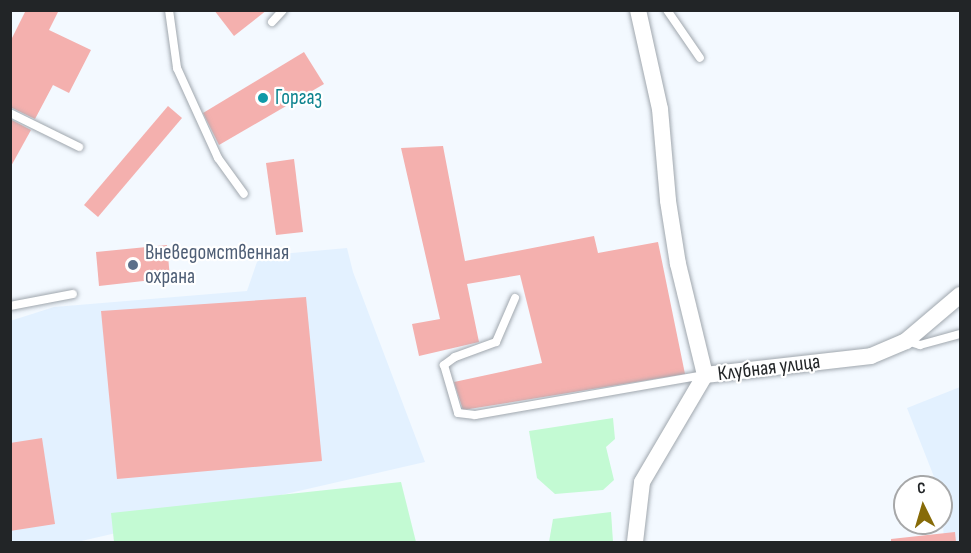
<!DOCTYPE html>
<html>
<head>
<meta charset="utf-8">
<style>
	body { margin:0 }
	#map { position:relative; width:971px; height:553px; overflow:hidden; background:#f3f9ff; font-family:"Sofia Sans Condensed",sans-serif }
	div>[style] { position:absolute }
	.built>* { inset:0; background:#e3f1ff }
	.green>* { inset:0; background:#c3fad3 }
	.building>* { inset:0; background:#f4b0ae }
	.roads { filter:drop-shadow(0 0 2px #a0a7ae) drop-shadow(0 0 2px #a0a7ae) }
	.service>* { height:8px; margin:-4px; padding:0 4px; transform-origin:4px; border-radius:4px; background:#fff }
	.minor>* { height:16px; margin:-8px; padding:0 8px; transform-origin:8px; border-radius:8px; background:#fff }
	.dots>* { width:16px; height:16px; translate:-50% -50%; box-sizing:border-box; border:3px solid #fff; border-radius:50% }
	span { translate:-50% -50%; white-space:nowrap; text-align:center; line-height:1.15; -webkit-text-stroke:4.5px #fff; paint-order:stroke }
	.culture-label { font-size:21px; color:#0d838f }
	.left { translate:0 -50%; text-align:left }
	.service-label { font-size:21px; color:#4e5e75 }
	.street-label { font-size:21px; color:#222527 }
	.frame { position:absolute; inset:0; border:12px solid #222527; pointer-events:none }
	.north { position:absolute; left:893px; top:475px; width:60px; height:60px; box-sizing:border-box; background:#fff; border:2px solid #a7a8a9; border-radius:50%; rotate:355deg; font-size:16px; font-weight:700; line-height:24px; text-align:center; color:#222527 }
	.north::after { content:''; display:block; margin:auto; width:21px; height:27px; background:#876b08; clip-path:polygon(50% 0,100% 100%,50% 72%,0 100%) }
</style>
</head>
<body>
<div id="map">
	<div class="built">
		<div style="clip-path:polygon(347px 248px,353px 272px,425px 462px,77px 542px,11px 542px,10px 321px,54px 307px,247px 291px,259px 256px)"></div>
		<div style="clip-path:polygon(960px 387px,960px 542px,944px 542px,941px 487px,938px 487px,907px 408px)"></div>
	</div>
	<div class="green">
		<div style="clip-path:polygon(613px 418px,615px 439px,606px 447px,614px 480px,603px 490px,555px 494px,537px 478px,529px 431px)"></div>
		<div style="clip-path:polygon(401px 482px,416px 542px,114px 542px,111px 513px)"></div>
		<div style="clip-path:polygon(611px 512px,613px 542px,549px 542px,553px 519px)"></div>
	</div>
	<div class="building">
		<div style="clip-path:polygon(26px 10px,59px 10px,49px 30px,91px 50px,69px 93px,53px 85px,35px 119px,10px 107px,10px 42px)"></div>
		<div style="clip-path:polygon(214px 10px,267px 10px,234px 36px)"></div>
		<div style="clip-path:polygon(304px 52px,324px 84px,219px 145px,203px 113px)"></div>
		<div style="clip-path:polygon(168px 106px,182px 118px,98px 217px,84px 205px)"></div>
		<div style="clip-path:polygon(10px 119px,31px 130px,10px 168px)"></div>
		<div style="clip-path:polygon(443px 146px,465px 261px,594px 236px,598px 253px,658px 242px,685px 374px,463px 410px,454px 382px,542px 363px,520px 275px,467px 284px,479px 342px,419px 356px,412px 324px,440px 319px,401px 148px)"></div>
		<div style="clip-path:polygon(294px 159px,303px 232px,276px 235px,266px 163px)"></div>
		<div style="clip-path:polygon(167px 245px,170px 278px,99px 286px,96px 252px)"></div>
		<div style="clip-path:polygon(306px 297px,322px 461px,117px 479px,101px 311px)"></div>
		<div style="clip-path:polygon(42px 438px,55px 524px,10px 531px,10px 443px)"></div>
		<div style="clip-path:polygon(955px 532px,956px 542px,891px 542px,891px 539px)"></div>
	</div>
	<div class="roads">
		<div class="service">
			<div style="left:169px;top:10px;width:59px;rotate:82.1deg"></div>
			<div style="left:177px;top:68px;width:99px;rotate:65.5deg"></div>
			<div style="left:218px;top:158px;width:44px;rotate:54.2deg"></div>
			<div style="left:667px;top:10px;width:58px;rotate:55.5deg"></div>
			<div style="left:272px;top:22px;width:16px;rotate:-47deg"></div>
			<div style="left:10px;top:113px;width:77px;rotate:26.2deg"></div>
			<div style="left:515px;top:298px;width:48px;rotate:113.4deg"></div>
			<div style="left:496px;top:342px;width:44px;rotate:159.9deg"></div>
			<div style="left:455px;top:357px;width:14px;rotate:144deg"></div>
			<div style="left:444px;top:365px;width:50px;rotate:73.7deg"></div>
			<div style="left:458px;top:413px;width:17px;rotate:7deg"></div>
			<div style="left:475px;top:415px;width:232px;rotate:-9.9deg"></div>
			<div style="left:10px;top:306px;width:64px;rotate:-10.8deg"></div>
			<div style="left:907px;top:341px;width:14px;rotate:17deg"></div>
			<div style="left:920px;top:345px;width:41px;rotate:-15.4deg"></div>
		</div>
		<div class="minor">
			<div style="left:638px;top:10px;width:101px;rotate:77.5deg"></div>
			<div style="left:660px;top:109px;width:92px;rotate:85deg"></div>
			<div style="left:668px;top:201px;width:64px;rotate:81deg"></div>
			<div style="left:678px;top:264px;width:114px;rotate:76.3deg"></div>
			<div style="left:635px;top:542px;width:60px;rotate:-83.3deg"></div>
			<div style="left:642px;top:482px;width:124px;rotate:-59.5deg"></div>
			<div style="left:705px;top:375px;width:167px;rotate:-6.5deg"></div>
			<div style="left:871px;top:356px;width:38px;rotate:-23deg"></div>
			<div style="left:906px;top:341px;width:71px;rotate:-40.4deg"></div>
		</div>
	</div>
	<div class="dots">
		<div style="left:263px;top:98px;background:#0f9aa8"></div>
		<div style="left:133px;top:265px;background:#5c6f8a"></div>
	</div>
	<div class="culture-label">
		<span class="left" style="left:275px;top:98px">Горгаз</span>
	</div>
	<div class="service-label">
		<span class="left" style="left:145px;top:265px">Вневедомственная<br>охрана</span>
	</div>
	<div class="street-label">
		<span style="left:769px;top:368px;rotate:-7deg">Клубная улица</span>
	</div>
	<div class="frame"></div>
	<div class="north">С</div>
</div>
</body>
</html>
